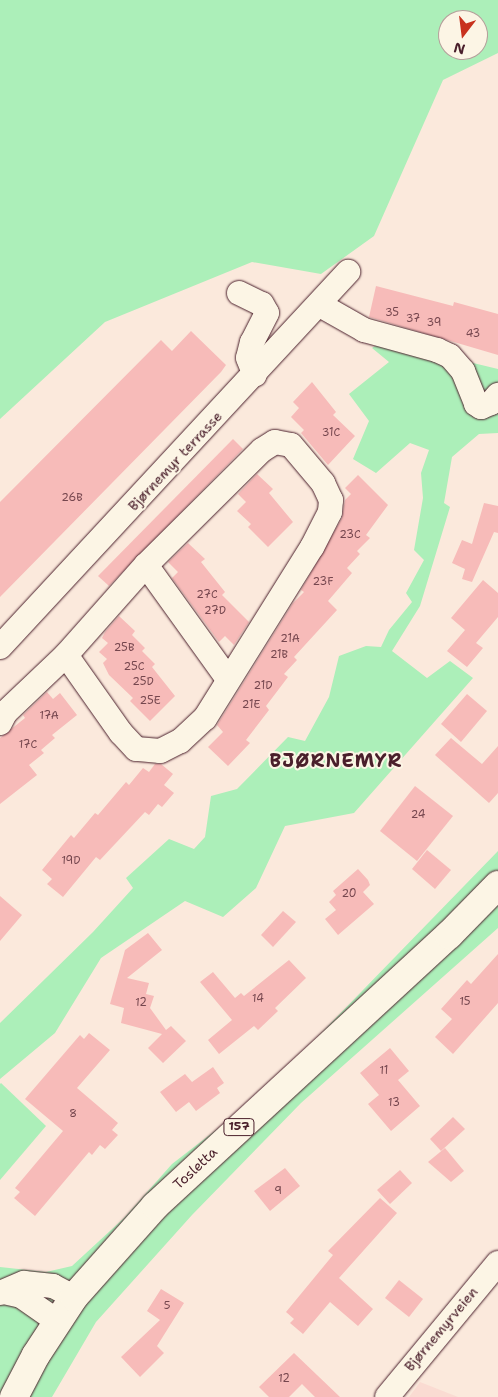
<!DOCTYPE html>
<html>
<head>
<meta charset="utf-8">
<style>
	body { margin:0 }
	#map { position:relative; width:498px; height:1397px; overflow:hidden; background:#fbe9dc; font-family:"Shantell Sans",sans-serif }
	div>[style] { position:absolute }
	.built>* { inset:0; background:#fadbd2 }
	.green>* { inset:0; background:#acefb9 }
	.building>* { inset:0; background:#f7bbb9 }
	.roads { filter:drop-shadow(0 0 1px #4a1f2b) drop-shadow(0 0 1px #4a1f2b) }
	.minor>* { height:24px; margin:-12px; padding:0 12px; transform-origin:12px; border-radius:12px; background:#fcf5e5 }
	.major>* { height:28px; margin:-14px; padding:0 14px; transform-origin:14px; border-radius:14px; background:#fcf5e5 }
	span { translate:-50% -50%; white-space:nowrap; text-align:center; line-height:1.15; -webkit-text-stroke:4px #fcf5e5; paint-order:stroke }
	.number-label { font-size:11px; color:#75464e }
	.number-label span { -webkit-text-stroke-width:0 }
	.shield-label span { padding:1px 4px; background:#fcf5e5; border:1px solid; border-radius:4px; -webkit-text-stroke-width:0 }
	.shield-label { font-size:12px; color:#4a1f2b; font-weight:700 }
	.street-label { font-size:14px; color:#4a1f2b }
	.district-label { font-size:19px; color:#4a1f2b; font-weight:700; letter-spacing:1px }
	.north { position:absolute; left:438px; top:10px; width:50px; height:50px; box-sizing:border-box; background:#fcf5e5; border:1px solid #b59f9b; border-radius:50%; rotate:195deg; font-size:14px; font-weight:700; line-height:20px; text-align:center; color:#4a1f2b }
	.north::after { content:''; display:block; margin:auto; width:18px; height:22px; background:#c8321e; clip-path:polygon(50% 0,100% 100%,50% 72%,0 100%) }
</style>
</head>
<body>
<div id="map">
	<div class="built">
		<div style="clip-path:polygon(420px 1382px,458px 1397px,409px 1397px)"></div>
	</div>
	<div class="green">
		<div style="clip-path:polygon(evenodd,0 0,498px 0,498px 53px,443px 80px,374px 236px,321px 274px,252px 262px,105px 322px,0 419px,0 0,448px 20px,478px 20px,478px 50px,448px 50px,448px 20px)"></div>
		<div style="clip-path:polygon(382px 341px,498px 369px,498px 433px,479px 434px,452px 457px,444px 503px,450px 507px,420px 606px,392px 651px,427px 678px,450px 661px,473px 678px,354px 813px,285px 826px,256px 888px,223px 917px,185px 901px,101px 958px,55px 1033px,0 1079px,0 1023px,93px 932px,133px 888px,126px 878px,169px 839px,194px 849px,205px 837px,211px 796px,237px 789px,288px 737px,305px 741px,329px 697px,339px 656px,366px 646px,381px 647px,389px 630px,412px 602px,406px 593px,424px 560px,414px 550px,423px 498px,421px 473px,429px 450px,410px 443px,376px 473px,353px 459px,369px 421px,349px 394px,389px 362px,372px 348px)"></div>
		<div style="clip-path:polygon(498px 851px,498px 928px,301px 1103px,192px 1215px,96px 1322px,52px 1397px,0 1397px,0 1267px,46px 1272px,72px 1266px,124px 1218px,172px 1164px,261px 1095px)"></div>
		<div style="clip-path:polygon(1px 1083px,46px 1126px,0 1180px,0 1084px)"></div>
	</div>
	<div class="building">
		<div style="clip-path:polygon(376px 286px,453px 306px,454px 302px,498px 314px,498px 355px,369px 317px)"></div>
		<div style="clip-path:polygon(191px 331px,226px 365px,221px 372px,0 597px,0 502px,161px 340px,172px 351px)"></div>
		<div style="clip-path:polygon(312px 382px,336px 412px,333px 415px,355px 436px,328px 465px,301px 433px,304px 430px,291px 417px,299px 408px,293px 402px)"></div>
		<div style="clip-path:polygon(233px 439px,243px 449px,109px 586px,98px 576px)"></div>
		<div style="clip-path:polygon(257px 474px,273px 489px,269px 493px,293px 522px,268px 547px,248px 527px,251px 524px,237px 511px,246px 502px,238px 494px)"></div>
		<div style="clip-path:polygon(358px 475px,388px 505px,366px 535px,370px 538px,357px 551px,360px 554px,347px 568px,352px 573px,328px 601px,337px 610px,294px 657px,297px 660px,284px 674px,288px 677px,266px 706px,269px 710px,246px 740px,250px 743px,228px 766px,208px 747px,223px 732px,217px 725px,293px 603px,304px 592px,301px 590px,342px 518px,345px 500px,351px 494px,345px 488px)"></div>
		<div style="clip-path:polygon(484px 503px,498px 506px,498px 533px,494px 532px,472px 582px,462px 579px,465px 569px,452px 563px,462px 540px,472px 544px)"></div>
		<div style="clip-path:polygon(188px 543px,205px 559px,201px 562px,225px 592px,222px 595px,249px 622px,234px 645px,225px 636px,219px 642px,172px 578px,178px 572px,168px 562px)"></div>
		<div style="clip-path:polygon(483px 580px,498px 593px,498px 617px,476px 643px,483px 648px,467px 667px,447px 651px,465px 630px,451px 618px)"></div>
		<div style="clip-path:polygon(119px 616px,135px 631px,132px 635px,145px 648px,142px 651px,155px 664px,152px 667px,175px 696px,150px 721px,130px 701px,133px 698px,109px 675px,103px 663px,107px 659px,99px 652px,108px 643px,102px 638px,105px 632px)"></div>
		<div style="clip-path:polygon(47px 692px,53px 699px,60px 693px,77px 715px,52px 735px,55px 738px,41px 750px,44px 753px,29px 765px,37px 775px,0 804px,0 738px,25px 718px,23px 715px)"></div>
		<div style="clip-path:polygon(467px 694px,487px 711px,461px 742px,441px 724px)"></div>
		<div style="clip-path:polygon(451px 738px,482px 764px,498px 746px,498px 793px,489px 803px,435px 755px)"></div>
		<div style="clip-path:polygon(155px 764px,161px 764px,173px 774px,164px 785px,174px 793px,162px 807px,158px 804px,149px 815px,145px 812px,100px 860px,96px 857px,63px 897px,47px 884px,52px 879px,42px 870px,71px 835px,74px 838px,95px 813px,98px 815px,126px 782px,129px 785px,143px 768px,149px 772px)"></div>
		<div style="clip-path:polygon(415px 786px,453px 816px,417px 861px,380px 831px)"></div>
		<div style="clip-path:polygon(427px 850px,451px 870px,435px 889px,412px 869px)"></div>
		<div style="clip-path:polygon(358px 869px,368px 880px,370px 885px,363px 892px,374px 904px,338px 935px,325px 919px,336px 910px,329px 902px,336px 895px,333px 891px)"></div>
		<div style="clip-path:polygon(0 896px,22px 915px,0 941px)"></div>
		<div style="clip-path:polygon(283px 911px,296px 922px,273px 947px,261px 935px)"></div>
		<div style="clip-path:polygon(148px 933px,162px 950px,127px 978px,149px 983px,146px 994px,154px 996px,150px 1008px,166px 1030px,171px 1026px,186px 1041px,163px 1063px,148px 1048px,162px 1034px,121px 1023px,124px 1008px,110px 1004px,125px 950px)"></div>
		<div style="clip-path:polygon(498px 954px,498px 1003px,453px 1054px,435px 1037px,452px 1019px,441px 1009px,467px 980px,471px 984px)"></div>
		<div style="clip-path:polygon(289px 960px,306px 978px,275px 1008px,278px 1011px,258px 1030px,254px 1026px,219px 1054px,208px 1040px,232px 1020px,200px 982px,213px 972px,235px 998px,241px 993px,244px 996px)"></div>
		<div style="clip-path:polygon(89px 1033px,110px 1050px,77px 1088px,118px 1123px,112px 1130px,118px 1135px,105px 1149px,100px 1145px,92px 1155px,89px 1152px,35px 1216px,14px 1198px,20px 1192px,15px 1188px,63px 1131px,25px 1099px,80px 1035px,84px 1039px)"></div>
		<div style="clip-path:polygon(390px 1048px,409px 1071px,398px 1080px,420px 1106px,391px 1131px,368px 1104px,379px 1095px,360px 1073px)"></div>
		<div style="clip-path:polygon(213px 1067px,224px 1083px,217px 1088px,220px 1093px,196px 1111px,189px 1102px,176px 1112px,160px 1092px,185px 1074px,192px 1082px)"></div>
		<div style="clip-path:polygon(453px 1117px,465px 1129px,441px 1151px,430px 1139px)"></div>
		<div style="clip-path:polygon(445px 1148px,464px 1171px,451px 1182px,428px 1162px)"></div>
		<div style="clip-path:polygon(285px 1168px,300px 1186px,270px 1211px,254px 1191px)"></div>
		<div style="clip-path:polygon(400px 1170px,412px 1183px,390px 1204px,377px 1190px)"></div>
		<div style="clip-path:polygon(380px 1198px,397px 1213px,339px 1278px,373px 1309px,358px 1326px,330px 1302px,303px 1334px,290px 1323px,294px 1319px,286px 1312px,333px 1255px,328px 1251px)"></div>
		<div style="clip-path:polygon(399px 1280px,423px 1299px,409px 1317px,385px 1298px)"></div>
		<div style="clip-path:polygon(161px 1289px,184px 1303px,157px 1346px,164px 1353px,140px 1377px,121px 1357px,160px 1320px,147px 1311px)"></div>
		<div style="clip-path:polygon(294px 1353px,340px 1397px,315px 1397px,302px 1384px,289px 1397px,269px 1397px,259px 1387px)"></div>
	</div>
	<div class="roads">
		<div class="minor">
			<div style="left:239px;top:293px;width:25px;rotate:26deg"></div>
			<div style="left:262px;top:304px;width:10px;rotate:61deg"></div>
			<div style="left:267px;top:313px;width:33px;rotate:117deg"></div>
			<div style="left:252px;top:342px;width:16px;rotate:104deg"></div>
			<div style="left:248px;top:358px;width:18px;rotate:68deg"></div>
			<div style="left:320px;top:305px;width:51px;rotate:29.6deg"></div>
			<div style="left:364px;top:330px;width:76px;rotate:15.3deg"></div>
			<div style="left:437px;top:350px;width:14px;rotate:25deg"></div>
			<div style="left:450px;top:356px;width:20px;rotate:49deg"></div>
			<div style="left:463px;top:371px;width:35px;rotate:68deg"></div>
			<div style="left:476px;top:404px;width:6px;rotate:31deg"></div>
			<div style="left:481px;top:407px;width:11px;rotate:-22deg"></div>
			<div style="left:491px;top:403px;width:11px;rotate:-49deg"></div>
			<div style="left:146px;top:565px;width:140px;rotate:54.3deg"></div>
			<div style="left:0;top:647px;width:512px;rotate:-47.14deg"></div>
			<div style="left:0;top:723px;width:11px;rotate:-63deg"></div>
			<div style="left:5px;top:713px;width:84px;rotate:-43.6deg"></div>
			<div style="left:66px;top:655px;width:120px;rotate:-48.4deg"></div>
			<div style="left:146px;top:565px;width:163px;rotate:-44.8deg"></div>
			<div style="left:262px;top:450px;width:15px;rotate:-32deg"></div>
			<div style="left:275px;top:442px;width:16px;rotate:11deg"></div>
			<div style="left:291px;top:445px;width:50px;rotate:49.9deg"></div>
			<div style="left:323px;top:483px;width:19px;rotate:65deg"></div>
			<div style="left:331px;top:500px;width:12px;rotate:95deg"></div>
			<div style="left:330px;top:512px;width:39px;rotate:117deg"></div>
			<div style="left:312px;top:547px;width:202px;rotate:122deg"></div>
			<div style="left:205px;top:718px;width:34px;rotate:137deg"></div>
			<div style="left:180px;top:741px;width:22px;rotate:153deg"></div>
			<div style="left:160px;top:751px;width:24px;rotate:-175deg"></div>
			<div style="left:136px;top:749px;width:22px;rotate:-133deg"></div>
			<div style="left:121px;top:733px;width:95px;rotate:-125.2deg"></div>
			<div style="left:4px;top:1292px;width:17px;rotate:13deg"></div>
			<div style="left:21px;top:1296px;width:44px;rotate:34.8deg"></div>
			<div style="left:0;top:1293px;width:26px;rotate:-23deg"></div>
			<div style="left:24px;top:1283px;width:29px;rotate:6deg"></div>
			<div style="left:53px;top:1286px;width:24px;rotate:28deg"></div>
			<div style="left:387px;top:1397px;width:174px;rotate:-50.4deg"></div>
		</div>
		<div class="major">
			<div style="left:14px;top:1397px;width:47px;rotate:-62.4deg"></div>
			<div style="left:36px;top:1355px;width:69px;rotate:-56.8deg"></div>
			<div style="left:74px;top:1297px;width:122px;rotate:-48.3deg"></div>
			<div style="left:155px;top:1206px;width:400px;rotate:-42.7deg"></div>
			<div style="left:449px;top:935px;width:70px;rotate:-45.6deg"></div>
		</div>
	</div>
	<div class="number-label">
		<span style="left:392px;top:313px">35</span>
		<span style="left:413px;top:319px">37</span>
		<span style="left:434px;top:323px">39</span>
		<span style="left:473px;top:334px">43</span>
		<span style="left:331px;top:433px">31C</span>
		<span style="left:72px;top:498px">26B</span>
		<span style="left:350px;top:535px">23C</span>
		<span style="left:323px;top:582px">23F</span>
		<span style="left:207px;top:595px">27C</span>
		<span style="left:215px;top:611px">27D</span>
		<span style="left:290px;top:639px">21A</span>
		<span style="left:124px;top:648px">25B</span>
		<span style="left:279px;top:655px">21B</span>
		<span style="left:134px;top:667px">25C</span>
		<span style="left:143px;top:682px">25D</span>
		<span style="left:263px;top:686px">21D</span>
		<span style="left:150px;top:701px">25E</span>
		<span style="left:251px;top:705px">21E</span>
		<span style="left:49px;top:716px">17A</span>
		<span style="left:28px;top:745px">17C</span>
		<span style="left:418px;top:815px">24</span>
		<span style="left:71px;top:861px">19D</span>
		<span style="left:349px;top:894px">20</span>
		<span style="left:258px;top:999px">14</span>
		<span style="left:465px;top:1002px">15</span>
		<span style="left:141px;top:1003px">12</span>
		<span style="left:384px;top:1071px">11</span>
		<span style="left:394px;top:1103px">13</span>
		<span style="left:73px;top:1114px">8</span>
		<span style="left:278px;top:1191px">9</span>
		<span style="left:167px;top:1306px">5</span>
		<span style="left:284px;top:1379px">12</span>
	</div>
	<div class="shield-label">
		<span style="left:239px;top:1127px">157</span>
	</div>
	<div class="street-label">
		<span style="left:175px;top:461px;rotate:-47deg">Bjørnemyr terrasse</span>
		<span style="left:195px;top:1168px;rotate:-43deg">Tosletta</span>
		<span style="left:441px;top:1329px;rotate:-50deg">Bjørnemyrveien</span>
	</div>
	<div class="district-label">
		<span style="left:336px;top:761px">BJØRNEMYR</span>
	</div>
	<div class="north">N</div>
</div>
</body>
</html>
